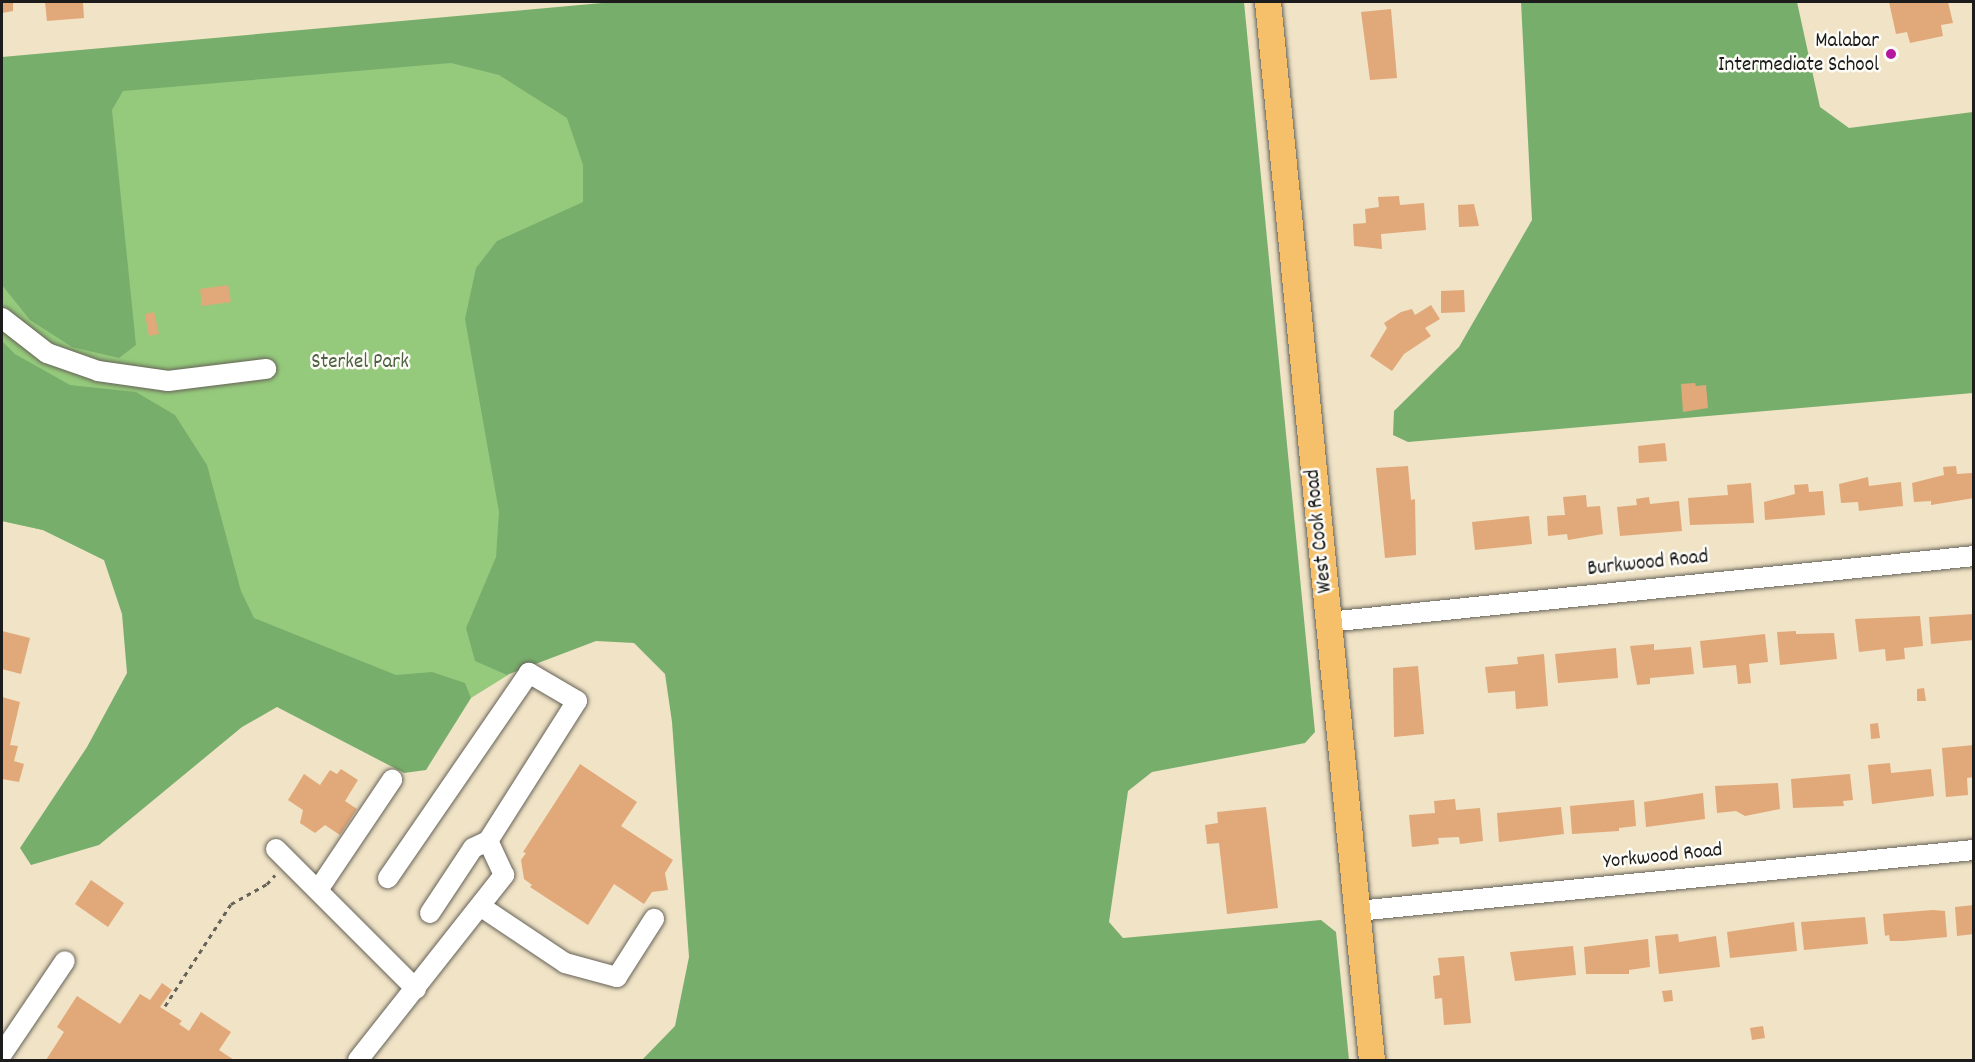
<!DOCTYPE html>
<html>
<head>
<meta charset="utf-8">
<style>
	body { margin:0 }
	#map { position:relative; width:1975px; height:1062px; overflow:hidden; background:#f0e3c6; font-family:Dekko,sans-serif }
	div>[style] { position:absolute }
	.green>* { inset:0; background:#95ca7c }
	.forest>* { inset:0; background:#78ae6c }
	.building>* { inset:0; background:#e1a87a }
	.path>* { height:3px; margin-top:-1.5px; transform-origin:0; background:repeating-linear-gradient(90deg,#666258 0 4.5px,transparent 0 9px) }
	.roads { filter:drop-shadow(0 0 2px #666258) drop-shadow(0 0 2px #666258) }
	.minor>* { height:20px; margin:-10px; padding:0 10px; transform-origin:10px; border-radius:10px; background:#fff }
	.major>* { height:26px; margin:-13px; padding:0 13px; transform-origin:13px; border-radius:13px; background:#f6c06b }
	.dots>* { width:16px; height:16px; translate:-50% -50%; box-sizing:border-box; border:3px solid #fdfcf7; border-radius:50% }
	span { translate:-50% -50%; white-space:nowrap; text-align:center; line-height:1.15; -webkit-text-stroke:5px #fdfcf7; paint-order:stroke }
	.poi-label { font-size:21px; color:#1c1c1c }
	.right { translate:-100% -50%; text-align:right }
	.park-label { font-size:21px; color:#4c6242 }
	.street-label { font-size:21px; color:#1c1c1c }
	.frame { position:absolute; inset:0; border:3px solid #1c1c1c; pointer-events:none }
</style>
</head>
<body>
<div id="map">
	<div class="green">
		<div style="clip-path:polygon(639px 29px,508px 675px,471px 698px,286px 682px,104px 560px,43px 530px,2px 521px,2px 89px)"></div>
	</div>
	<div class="forest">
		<div style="clip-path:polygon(613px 2px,1244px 2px,1315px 732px,1305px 743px,1152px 772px,1128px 791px,1109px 922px,1123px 938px,1321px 920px,1336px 932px,1349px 1060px,642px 1060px,675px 1026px,689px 957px,672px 722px,665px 674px,634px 643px,596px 641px,507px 675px,475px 661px,466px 628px,496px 557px,499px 512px,465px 319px,476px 268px,497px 241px,583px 202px,583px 165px,567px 118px,499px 75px,451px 63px,123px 91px,112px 110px,136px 345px,119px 358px,72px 347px,30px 320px,2px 285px,2px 57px)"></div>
		<div style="clip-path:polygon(1521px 2px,1797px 2px,1820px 107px,1849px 128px,1973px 112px,1973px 393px,1408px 442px,1393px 435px,1394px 411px,1459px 347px,1532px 220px)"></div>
		<div style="clip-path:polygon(2px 341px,15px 354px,70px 385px,136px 392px,175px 415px,207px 465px,241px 591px,254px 618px,396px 675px,432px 672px,465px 683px,471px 698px,426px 770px,404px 773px,277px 707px,242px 727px,99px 845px,31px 865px,20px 848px,87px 747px,127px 673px,122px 614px,104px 560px,43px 530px,2px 521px)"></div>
	</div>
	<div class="building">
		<div style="clip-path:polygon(2px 2px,13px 2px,13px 11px,2px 13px)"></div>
		<div style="clip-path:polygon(45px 2px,83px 2px,84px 18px,47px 21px)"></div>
		<div style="clip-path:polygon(1889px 2px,1948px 2px,1953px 23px,1941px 25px,1943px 36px,1910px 43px,1907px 32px,1896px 34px)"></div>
		<div style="clip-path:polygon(1391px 9px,1397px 78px,1370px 80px,1361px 12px)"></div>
		<div style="clip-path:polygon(1399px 196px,1400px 205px,1424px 203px,1426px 230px,1381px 234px,1382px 249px,1354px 246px,1353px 224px,1366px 223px,1365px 209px,1379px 207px,1378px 197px)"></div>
		<div style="clip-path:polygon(1474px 204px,1479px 226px,1459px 227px,1458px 205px)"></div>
		<div style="clip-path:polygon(228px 285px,231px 302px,202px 306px,200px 289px)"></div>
		<div style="clip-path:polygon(1464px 290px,1465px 312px,1441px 313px,1441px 291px)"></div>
		<div style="clip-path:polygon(1431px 305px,1440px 319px,1425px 328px,1431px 336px,1404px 354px,1392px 371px,1370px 356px,1387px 328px,1384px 323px,1401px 312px,1412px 309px,1415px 315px)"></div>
		<div style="clip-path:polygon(154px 312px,159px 334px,149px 336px,145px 314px)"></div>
		<div style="clip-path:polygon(1695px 383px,1696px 386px,1706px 385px,1708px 408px,1683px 412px,1681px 384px)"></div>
		<div style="clip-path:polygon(1665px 443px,1667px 461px,1639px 463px,1638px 446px)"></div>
		<div style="clip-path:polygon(1408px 466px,1411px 500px,1415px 499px,1416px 555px,1385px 558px,1376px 468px)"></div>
		<div style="clip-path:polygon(1956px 466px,1957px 474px,1972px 473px,1974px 498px,1931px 505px,1931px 501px,1914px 502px,1912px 483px,1944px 475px,1943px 467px)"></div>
		<div style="clip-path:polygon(1868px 477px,1869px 486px,1901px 482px,1903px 506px,1859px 511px,1858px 502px,1841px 503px,1839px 484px)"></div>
		<div style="clip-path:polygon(1751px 483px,1754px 523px,1690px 525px,1688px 498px,1728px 495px,1727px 485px)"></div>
		<div style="clip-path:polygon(1808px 484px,1809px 492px,1823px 491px,1825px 515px,1765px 520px,1764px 502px,1795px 494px,1794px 485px)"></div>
		<div style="clip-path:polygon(1586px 495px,1587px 507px,1600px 506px,1603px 534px,1568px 540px,1567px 534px,1548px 536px,1547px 516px,1565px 515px,1563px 497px)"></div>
		<div style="clip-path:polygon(1649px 497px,1650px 504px,1679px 501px,1682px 531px,1620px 536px,1617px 507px,1637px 505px,1636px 499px)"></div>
		<div style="clip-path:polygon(1529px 516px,1532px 544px,1475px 550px,1472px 522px)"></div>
		<div style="clip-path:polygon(1974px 614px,1974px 640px,1931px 644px,1929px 617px)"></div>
		<div style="clip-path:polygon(1920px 616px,1923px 646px,1904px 648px,1905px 659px,1886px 661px,1885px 649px,1859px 652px,1855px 619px)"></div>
		<div style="clip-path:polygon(2px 631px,30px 638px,21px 674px,2px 669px)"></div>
		<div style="clip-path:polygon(1796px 631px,1796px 634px,1834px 633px,1837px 659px,1780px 665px,1777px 632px)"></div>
		<div style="clip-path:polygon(1765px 634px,1768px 662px,1749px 664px,1751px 683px,1738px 684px,1736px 665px,1703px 668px,1700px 641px)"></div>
		<div style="clip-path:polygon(1654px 644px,1654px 650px,1691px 647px,1694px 674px,1650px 678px,1650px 684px,1637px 685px,1630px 646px)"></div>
		<div style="clip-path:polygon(1616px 648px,1618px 678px,1558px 683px,1555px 654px)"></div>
		<div style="clip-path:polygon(1544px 654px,1548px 706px,1516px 709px,1515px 691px,1488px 693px,1485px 667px,1518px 664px,1517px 657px)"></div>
		<div style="clip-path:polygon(1418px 666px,1424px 734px,1394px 737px,1393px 668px)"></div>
		<div style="clip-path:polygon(1924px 688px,1926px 701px,1917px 701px,1917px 689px)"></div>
		<div style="clip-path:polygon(2px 697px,20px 702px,10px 745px,18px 746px,14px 761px,24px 764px,19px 782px,2px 779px)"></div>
		<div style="clip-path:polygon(1878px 723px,1880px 738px,1871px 739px,1870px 724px)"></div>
		<div style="clip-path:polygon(1974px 745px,1974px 777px,1967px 778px,1968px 795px,1946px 797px,1942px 748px)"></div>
		<div style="clip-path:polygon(1890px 763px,1891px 773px,1931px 769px,1934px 796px,1872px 804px,1868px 765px)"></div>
		<div style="clip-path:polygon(580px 764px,637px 802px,621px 826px,673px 860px,665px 873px,668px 890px,652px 892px,644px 904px,614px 884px,588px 925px,530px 887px,532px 885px,524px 879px,521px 860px,526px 853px,523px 852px)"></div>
		<div style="clip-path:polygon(341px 769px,358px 780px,345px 801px,357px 809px,340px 835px,325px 825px,315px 833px,300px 823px,303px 810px,288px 800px,304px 774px,320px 785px,330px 770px,337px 774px)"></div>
		<div style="clip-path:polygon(1850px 774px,1853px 800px,1843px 801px,1844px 806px,1793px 808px,1791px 779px)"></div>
		<div style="clip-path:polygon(1778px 783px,1780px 809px,1745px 816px,1736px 811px,1717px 813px,1715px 786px)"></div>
		<div style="clip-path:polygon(1703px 793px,1705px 819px,1646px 827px,1644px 802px)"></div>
		<div style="clip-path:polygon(1455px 799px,1456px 810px,1480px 808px,1483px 841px,1460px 844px,1459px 837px,1438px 838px,1439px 844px,1412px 847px,1409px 815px,1435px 813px,1434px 801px)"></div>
		<div style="clip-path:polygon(1634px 800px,1636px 826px,1619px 828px,1619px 831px,1572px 834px,1570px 806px)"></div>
		<div style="clip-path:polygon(1266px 807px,1278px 908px,1227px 914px,1219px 843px,1207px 844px,1205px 825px,1218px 823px,1217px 812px)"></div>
		<div style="clip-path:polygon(1561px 807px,1564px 834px,1499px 842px,1497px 813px)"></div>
		<div style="clip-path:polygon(91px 880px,124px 903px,108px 927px,75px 904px)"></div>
		<div style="clip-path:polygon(1974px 905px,1974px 934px,1957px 936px,1955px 907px)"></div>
		<div style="clip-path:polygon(1933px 910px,1945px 911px,1947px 937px,1903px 941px,1890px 941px,1889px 935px,1885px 936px,1883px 914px)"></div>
		<div style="clip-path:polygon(1865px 917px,1868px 944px,1804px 950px,1801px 922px)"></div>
		<div style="clip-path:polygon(1794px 922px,1797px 951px,1730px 958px,1727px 932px)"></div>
		<div style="clip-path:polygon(1678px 934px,1679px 942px,1716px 936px,1720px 967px,1659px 974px,1655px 936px)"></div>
		<div style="clip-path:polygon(1648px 939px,1650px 967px,1629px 970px,1629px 974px,1586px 974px,1584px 947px)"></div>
		<div style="clip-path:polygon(1573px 946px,1576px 975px,1515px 981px,1510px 952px)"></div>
		<div style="clip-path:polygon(1464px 956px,1471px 1023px,1444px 1025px,1442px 998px,1435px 999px,1433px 976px,1440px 975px,1438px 958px)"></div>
		<div style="clip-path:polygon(162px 983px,172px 990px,160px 1007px,182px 1021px,179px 1024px,189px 1031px,201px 1012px,231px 1032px,219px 1050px,234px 1060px,46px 1060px,64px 1032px,57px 1027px,77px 996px,120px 1024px,140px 994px,150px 1000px)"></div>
		<div style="clip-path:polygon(1672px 990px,1673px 1001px,1664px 1002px,1662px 991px)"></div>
		<div style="clip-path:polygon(1763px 1026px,1765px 1038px,1752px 1040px,1750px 1028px)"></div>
	</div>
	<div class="path">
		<div style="left:165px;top:1006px;width:121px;rotate:-57.1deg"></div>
		<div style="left:231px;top:904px;width:41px;rotate:-29.1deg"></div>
		<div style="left:267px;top:884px;width:12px;rotate:-48deg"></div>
	</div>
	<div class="roads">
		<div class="minor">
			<div style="left:2px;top:318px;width:57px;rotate:37.9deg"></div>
			<div style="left:47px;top:353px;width:54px;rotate:19.4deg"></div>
			<div style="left:98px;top:371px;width:71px;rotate:8.1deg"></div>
			<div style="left:168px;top:381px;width:99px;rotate:-7deg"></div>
			<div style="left:1328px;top:622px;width:649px;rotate:-5.83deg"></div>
			<div style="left:276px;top:849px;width:198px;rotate:45deg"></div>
			<div style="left:318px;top:890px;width:133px;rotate:-56.1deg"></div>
			<div style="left:480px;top:906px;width:102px;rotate:33.8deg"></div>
			<div style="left:565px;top:963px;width:54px;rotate:15.1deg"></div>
			<div style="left:617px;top:977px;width:69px;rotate:-57.5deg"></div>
			<div style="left:1357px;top:911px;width:620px;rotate:-5.65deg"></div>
			<div style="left:430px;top:913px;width:78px;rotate:-56.5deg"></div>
			<div style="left:473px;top:848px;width:17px;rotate:-25deg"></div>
			<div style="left:2px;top:1054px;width:112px;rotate:-55.9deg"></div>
			<div style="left:358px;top:1060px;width:236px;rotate:-51.7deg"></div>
			<div style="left:504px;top:875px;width:38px;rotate:-115deg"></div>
			<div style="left:488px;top:841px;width:166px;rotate:-57.6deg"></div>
			<div style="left:577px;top:701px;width:56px;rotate:-149.7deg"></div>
			<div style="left:529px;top:673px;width:249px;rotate:124.5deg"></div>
		</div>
		<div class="major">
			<div style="left:1268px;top:2px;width:1063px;rotate:84.39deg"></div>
		</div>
	</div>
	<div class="dots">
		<div style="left:1891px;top:54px;background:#b5179e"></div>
	</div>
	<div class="poi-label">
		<span class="right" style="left:1879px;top:54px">Malabar<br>Intermediate School</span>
	</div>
	<div class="park-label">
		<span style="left:360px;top:363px">Sterkel Park</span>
	</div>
	<div class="street-label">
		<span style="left:1320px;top:531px;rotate:-96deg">West Cook Road</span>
		<span style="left:1648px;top:564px;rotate:-6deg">Burkwood Road</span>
		<span style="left:1663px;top:857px;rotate:-6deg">Yorkwood Road</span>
	</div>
	<div class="frame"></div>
</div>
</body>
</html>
